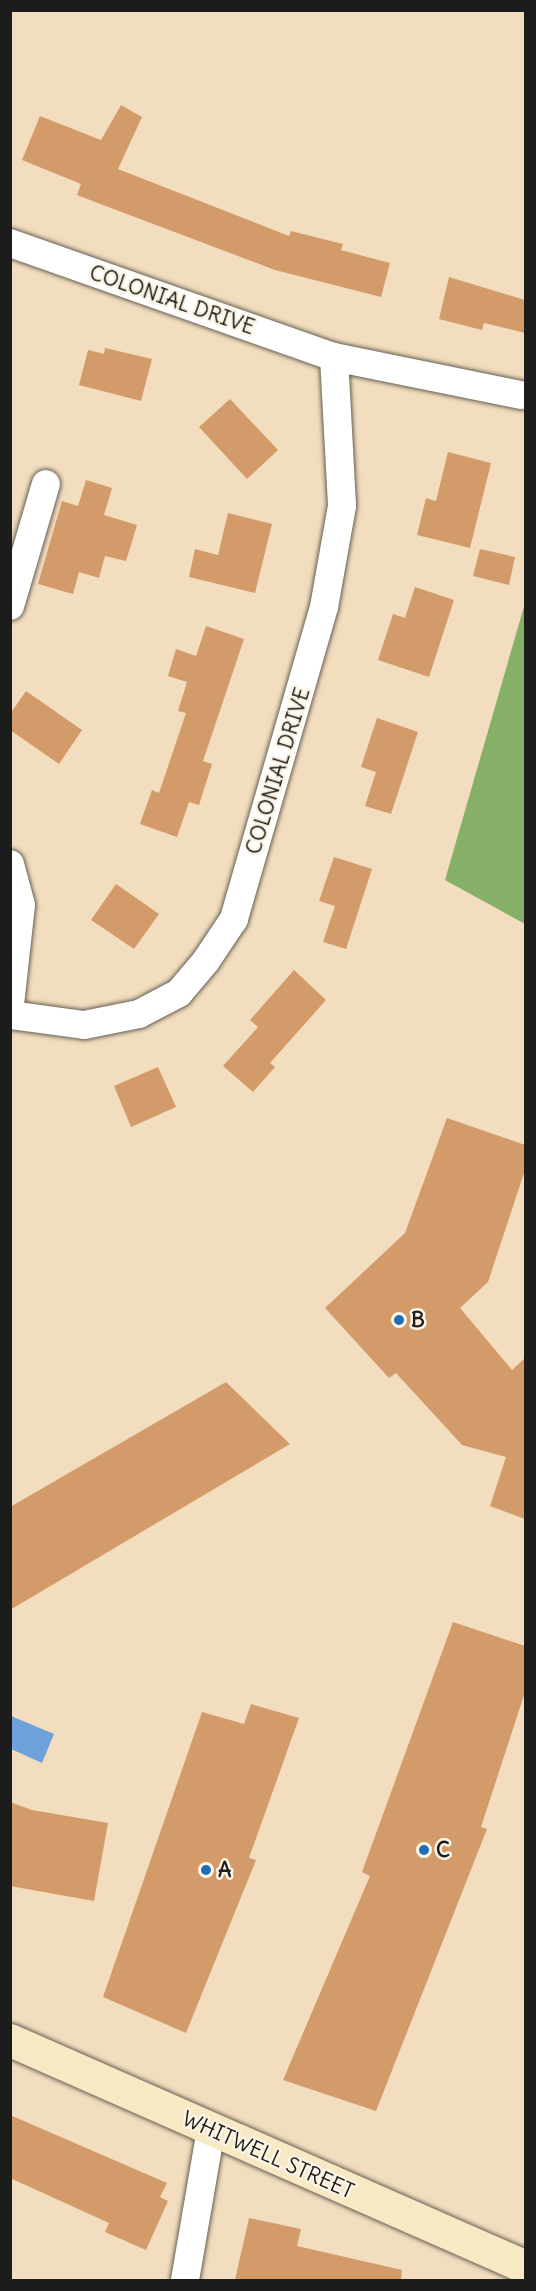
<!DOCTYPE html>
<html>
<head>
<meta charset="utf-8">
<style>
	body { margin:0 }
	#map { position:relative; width:536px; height:2291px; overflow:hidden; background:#f2ddbe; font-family:Delius,sans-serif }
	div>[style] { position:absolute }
	.forest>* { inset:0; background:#86b067 }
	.water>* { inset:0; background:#6ea2da }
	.building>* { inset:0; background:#d49b6a }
	.roads { filter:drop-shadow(0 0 2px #676055) drop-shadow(0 0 2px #676055) }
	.street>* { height:28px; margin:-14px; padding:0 14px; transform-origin:14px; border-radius:14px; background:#fff }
	.secondary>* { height:33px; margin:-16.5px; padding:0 16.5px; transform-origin:16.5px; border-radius:16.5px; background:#f7e9c3 }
	.dots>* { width:16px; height:16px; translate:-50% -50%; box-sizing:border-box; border:3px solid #fcf5e5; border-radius:50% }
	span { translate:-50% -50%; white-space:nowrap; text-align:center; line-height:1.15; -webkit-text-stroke:5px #fcf5e5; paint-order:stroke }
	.street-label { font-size:21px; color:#1c1c1c }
	.poi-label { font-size:21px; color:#1c1c1c; font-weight:700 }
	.left { translate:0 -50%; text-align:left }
	.frame { position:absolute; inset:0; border:12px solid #1c1c1c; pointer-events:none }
</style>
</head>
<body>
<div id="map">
	<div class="forest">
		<div style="clip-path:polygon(525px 603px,525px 924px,445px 880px)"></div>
	</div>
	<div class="water">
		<div style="clip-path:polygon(11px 1716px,54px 1734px,42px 1763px,11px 1749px)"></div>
	</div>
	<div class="building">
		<div style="clip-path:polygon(121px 105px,142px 117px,118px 169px,289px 236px,291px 231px,343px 244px,341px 250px,390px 263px,381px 297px,275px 270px,103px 205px,77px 195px,81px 184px,22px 160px,40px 116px,101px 140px)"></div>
		<div style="clip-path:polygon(449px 277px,525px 300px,525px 333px,484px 323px,482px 330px,439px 319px)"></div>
		<div style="clip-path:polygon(105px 348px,152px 359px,141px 401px,79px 385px,88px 350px,104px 354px)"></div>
		<div style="clip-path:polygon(230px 399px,278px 450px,247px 479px,199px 427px)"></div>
		<div style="clip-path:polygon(448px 452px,491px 463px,470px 548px,417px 535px,426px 498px,436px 501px)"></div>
		<div style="clip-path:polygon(86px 480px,112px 488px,104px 515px,137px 525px,126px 561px,105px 556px,99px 578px,79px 572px,73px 594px,38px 584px,62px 501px,78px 506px)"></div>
		<div style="clip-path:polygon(228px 513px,272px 524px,255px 593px,189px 577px,195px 549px,218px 555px)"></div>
		<div style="clip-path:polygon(480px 549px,515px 557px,509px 585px,473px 576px)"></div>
		<div style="clip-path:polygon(415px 587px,454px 600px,429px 677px,378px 660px,393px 614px,405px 618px)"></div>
		<div style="clip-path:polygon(206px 626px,244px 639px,203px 761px,212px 764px,199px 805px,189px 802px,177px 837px,140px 824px,152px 790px,159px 793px,186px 713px,178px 711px,187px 682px,168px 676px,176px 649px,196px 656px)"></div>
		<div style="clip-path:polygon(26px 691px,82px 730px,59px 764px,10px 730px,10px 714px)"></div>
		<div style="clip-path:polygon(377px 718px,418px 732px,391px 814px,365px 806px,376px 772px,361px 767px)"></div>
		<div style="clip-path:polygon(334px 857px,372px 869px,346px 949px,323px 942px,335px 906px,319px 901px)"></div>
		<div style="clip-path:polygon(116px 884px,159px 914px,134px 949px,91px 920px)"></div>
		<div style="clip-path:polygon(294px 970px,326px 1000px,270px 1063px,275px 1067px,253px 1092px,223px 1066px,258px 1027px,250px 1020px)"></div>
		<div style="clip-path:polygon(158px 1067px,176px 1107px,131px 1127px,114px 1086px)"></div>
		<div style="clip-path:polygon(447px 1118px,525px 1145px,525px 1170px,488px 1282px,460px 1308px,512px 1370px,525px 1358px,525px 1519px,490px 1506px,506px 1457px,462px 1445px,396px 1373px,389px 1378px,325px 1308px,405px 1233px)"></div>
		<div style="clip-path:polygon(226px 1382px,290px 1444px,10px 1610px,10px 1507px)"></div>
		<div style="clip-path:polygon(453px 1622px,525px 1646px,525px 1692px,481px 1827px,487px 1829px,376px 2111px,283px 2080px,370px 1876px,362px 1872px)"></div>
		<div style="clip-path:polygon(251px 1704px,299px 1718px,249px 1858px,256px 1860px,186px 2033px,103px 1997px,202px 1712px,244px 1724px)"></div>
		<div style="clip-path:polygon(10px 1802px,32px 1810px,108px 1823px,94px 1901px,10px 1886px)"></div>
		<div style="clip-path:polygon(10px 2115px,167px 2183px,160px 2197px,168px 2201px,146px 2250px,105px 2232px,109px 2223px,10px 2178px)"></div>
		<div style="clip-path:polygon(249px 2218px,301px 2229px,297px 2246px,402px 2270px,401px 2280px,235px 2280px)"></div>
	</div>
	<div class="roads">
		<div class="street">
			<div style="left:10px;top:243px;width:343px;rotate:19.4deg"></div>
			<div style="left:334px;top:357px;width:149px;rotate:86.9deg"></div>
			<div style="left:342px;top:506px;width:103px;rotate:100.1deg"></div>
			<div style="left:324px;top:607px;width:325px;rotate:106.1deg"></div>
			<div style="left:234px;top:919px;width:50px;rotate:123.7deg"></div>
			<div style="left:206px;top:961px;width:42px;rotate:130.2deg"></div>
			<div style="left:179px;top:993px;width:45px;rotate:152.3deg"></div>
			<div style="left:139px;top:1014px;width:56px;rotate:168.7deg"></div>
			<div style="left:84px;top:1025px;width:75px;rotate:-172.3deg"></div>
			<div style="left:334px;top:357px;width:191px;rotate:11.5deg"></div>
			<div style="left:10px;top:606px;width:127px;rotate:-73.6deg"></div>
			<div style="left:10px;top:864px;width:42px;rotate:75deg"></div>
			<div style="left:21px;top:905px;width:101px;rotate:96.3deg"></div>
			<div style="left:185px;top:2280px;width:152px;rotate:-80.2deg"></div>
		</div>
		<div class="secondary">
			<div style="left:10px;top:2040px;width:564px;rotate:23.75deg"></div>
		</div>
	</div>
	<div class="dots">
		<div style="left:399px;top:1320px;background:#1f6fb2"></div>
		<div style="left:424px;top:1850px;background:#1f6fb2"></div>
		<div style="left:206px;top:1870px;background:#1f6fb2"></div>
	</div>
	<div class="street-label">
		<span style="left:172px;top:300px;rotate:19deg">COLONIAL DRIVE</span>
		<span style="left:278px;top:771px;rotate:-73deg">COLONIAL DRIVE</span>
		<span style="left:268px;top:2155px;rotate:24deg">WHITWELL STREET</span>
	</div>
	<div class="poi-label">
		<span class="left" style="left:411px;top:1320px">B</span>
		<span class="left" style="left:436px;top:1850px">C</span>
		<span class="left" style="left:218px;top:1870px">A</span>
	</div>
	<div class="frame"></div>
</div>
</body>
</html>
